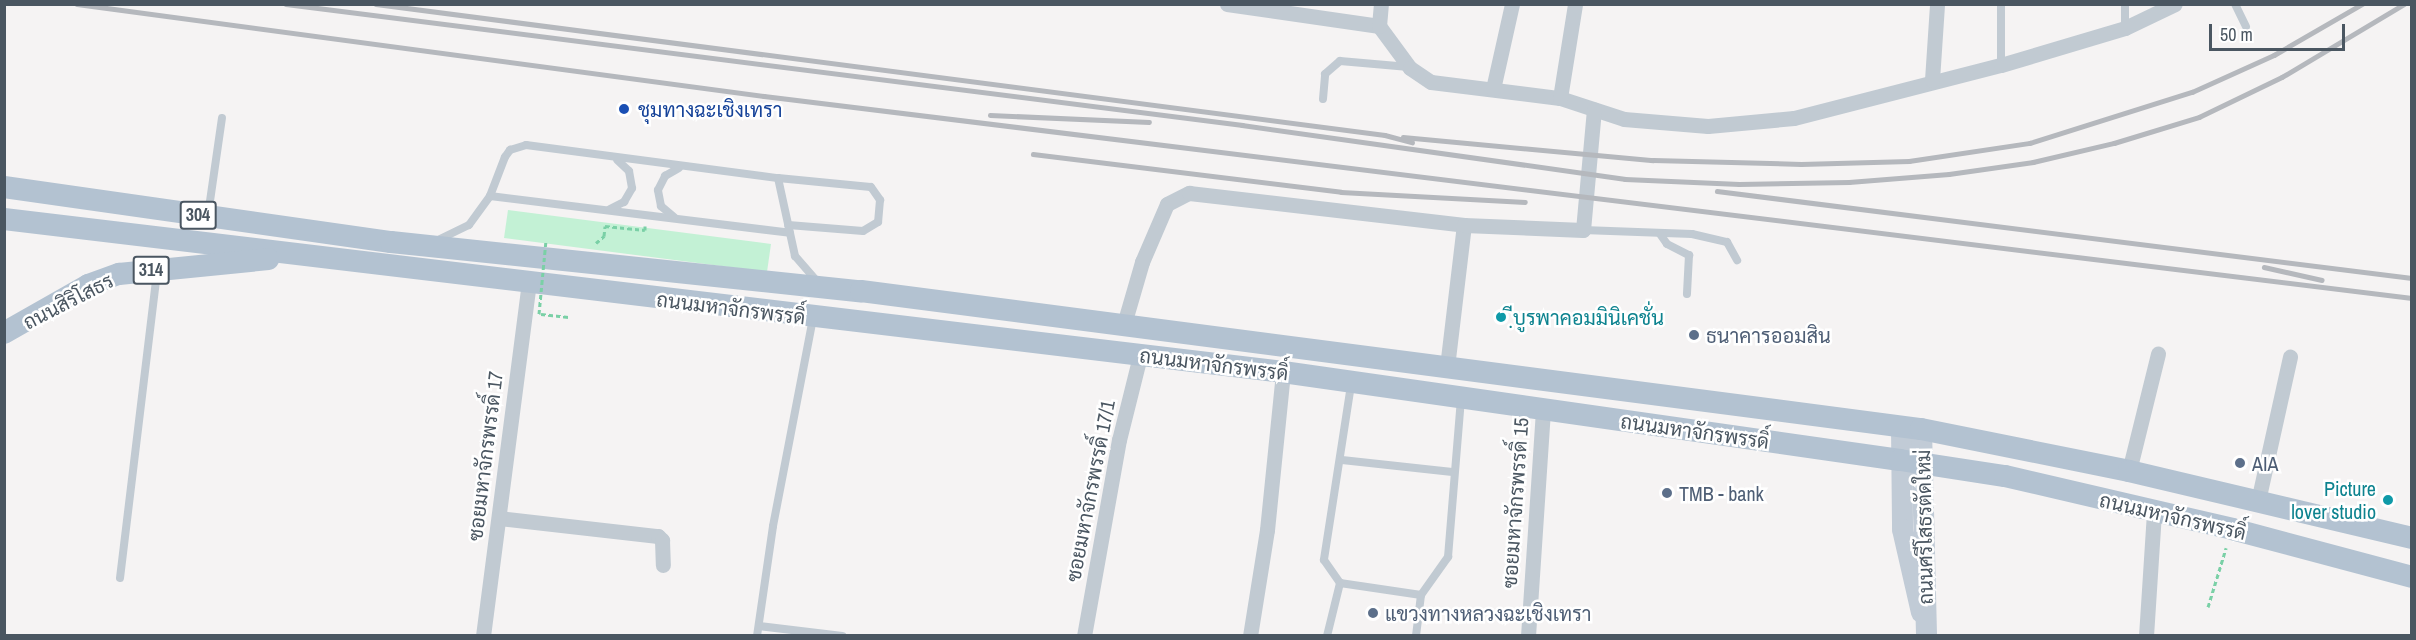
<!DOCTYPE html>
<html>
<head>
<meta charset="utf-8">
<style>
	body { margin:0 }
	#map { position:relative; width:2416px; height:640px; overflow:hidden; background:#f5f3f3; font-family:"Archivo Narrow",Sarabun,sans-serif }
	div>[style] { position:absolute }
	.green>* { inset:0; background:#c3f1d5 }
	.path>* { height:3px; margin-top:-1.5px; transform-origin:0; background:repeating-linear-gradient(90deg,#7ad0a6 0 4.5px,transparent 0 7.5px) }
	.lane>* { height:8px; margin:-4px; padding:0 4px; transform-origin:4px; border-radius:4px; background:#c1cad2 }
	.street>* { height:15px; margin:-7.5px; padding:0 7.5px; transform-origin:7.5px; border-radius:7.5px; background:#c1cad2 }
	.secondary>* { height:21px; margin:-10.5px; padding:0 10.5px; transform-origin:10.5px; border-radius:10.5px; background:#c1cbd6 }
	.primary>* { height:22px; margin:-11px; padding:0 11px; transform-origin:11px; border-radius:11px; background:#b3c2d1 }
	.rail>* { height:4.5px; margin:-2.25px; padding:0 2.25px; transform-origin:2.25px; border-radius:2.25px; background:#b5b8bd }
	.path-bridge>* { height:3px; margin-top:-1.5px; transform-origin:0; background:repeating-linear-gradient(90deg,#7ad0a6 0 4.5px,transparent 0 7.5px) }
	.dots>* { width:16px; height:16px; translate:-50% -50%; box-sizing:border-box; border:3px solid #fff; border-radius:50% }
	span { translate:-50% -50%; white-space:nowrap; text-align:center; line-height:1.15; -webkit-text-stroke:5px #fff; paint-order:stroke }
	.shield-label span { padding:2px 4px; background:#fff; border:2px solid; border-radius:4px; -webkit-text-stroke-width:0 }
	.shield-label { font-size:18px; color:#4a5661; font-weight:700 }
	.transit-label { font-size:20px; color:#164399 }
	.left { translate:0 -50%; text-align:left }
	.street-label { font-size:20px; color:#4a5661 }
	.culture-label { font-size:20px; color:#0d838f }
	.right { translate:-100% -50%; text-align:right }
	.service-label { font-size:20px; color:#4e5e75 }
	.frame { position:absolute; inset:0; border:6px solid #4a5661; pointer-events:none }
	.scale { position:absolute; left:2209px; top:24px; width:136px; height:27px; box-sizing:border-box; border:3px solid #4a5661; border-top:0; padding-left:8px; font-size:18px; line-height:21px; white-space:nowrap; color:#4a5661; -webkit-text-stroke:4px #fff; paint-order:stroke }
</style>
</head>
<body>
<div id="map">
	<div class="green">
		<div style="clip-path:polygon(508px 210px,771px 244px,767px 272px,504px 238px)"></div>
	</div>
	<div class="path">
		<div style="left:596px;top:243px;width:11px;rotate:-41deg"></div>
		<div style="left:604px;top:236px;width:10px;rotate:-84deg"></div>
		<div style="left:605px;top:226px;width:40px;rotate:5.7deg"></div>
		<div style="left:645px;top:230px;width:4px;rotate:-90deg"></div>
		<div style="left:541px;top:314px;width:30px;rotate:6deg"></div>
		<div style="left:2208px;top:607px;width:62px;rotate:-73deg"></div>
	</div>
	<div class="lane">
		<div style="left:2125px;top:4px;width:24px;rotate:90deg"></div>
		<div style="left:2235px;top:4px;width:25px;rotate:64deg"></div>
		<div style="left:2001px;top:65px;width:61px;rotate:-90deg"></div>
		<div style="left:1323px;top:99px;width:25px;rotate:-85deg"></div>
		<div style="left:1325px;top:74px;width:20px;rotate:-41deg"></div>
		<div style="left:1340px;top:61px;width:69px;rotate:5deg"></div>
		<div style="left:778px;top:178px;width:93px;rotate:5.5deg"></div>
		<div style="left:871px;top:187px;width:16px;rotate:55deg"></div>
		<div style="left:880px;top:200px;width:22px;rotate:95deg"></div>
		<div style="left:878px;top:222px;width:17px;rotate:149deg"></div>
		<div style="left:863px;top:231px;width:75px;rotate:-175.4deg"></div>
		<div style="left:490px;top:196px;width:302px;rotate:7deg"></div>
		<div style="left:610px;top:209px;width:16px;rotate:-27deg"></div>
		<div style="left:624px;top:202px;width:16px;rotate:-60deg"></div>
		<div style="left:632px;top:188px;width:17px;rotate:-100deg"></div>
		<div style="left:629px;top:171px;width:16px;rotate:-137deg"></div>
		<div style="left:208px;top:215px;width:98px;rotate:-81.8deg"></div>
		<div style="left:674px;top:217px;width:17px;rotate:-140deg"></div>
		<div style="left:661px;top:206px;width:16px;rotate:-101deg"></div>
		<div style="left:658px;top:190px;width:16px;rotate:-63deg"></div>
		<div style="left:665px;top:176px;width:16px;rotate:-30deg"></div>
		<div style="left:1583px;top:230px;width:109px;rotate:2.1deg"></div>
		<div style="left:1692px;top:234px;width:36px;rotate:13deg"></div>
		<div style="left:1727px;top:242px;width:21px;rotate:61deg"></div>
		<div style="left:1660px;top:234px;width:12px;rotate:55deg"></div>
		<div style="left:1667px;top:244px;width:25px;rotate:27deg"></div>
		<div style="left:1689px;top:255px;width:39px;rotate:93deg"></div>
		<div style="left:440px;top:239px;width:32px;rotate:-26deg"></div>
		<div style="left:469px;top:225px;width:36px;rotate:-54deg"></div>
		<div style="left:490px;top:196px;width:42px;rotate:-69deg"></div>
		<div style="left:505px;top:157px;width:9px;rotate:-54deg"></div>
		<div style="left:510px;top:150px;width:17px;rotate:-17deg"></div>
		<div style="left:526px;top:145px;width:254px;rotate:7.5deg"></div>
		<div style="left:778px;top:178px;width:80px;rotate:77.7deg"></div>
		<div style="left:795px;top:256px;width:33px;rotate:49deg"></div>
		<div style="left:1351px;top:385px;width:177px;rotate:98.8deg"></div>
		<div style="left:1324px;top:560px;width:28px;rotate:55deg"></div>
		<div style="left:1340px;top:583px;width:82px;rotate:8.4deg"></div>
		<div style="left:1421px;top:595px;width:41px;rotate:97deg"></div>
		<div style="left:1342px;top:460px;width:111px;rotate:6.2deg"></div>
		<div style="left:120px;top:578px;width:308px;rotate:-83.1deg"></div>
		<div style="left:1421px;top:595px;width:47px;rotate:-54.6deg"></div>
		<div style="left:1448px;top:557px;width:159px;rotate:-85.3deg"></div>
		<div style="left:759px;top:626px;width:84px;rotate:6.9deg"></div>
		<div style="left:757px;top:636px;width:111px;rotate:-81.7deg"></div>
		<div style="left:773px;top:526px;width:211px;rotate:-79.1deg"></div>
		<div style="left:1327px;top:636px;width:55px;rotate:-76.2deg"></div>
	</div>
	<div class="street">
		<div style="left:1227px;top:4px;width:154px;rotate:8.2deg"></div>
		<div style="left:1379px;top:26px;width:52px;rotate:53.6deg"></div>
		<div style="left:1410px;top:68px;width:25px;rotate:34deg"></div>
		<div style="left:1431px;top:82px;width:130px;rotate:7.1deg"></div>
		<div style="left:1560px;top:98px;width:67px;rotate:18.2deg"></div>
		<div style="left:1624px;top:119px;width:84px;rotate:4.8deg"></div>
		<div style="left:1708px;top:126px;width:86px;rotate:-5.3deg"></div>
		<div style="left:1794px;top:118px;width:214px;rotate:-14.4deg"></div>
		<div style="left:2001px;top:65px;width:129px;rotate:-16.6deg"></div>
		<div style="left:2125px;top:28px;width:55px;rotate:-25.6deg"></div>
		<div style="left:1379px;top:26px;width:22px;rotate:-85deg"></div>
		<div style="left:1932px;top:80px;width:76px;rotate:-86.2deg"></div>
		<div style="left:1493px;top:89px;width:87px;rotate:-77.4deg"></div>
		<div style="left:1560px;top:98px;width:95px;rotate:-80.9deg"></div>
		<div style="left:1124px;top:324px;width:65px;rotate:-73.8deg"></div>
		<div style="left:1142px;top:262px;width:63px;rotate:-66.7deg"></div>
		<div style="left:1167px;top:204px;width:25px;rotate:-27deg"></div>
		<div style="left:1189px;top:193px;width:277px;rotate:6.6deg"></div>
		<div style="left:1447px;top:367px;width:143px;rotate:-83.2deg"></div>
		<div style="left:1464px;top:225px;width:119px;rotate:2.4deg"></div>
		<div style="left:1583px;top:230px;width:121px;rotate:-84.8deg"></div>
		<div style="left:2129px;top:471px;width:121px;rotate:-76.1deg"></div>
		<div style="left:2258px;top:501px;width:148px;rotate:-77.5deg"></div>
		<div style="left:499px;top:518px;width:160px;rotate:6.5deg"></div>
		<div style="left:658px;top:536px;width:6px;rotate:45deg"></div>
		<div style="left:662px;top:540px;width:25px;rotate:88deg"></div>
		<div style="left:483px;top:636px;width:356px;rotate:-82.6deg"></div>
		<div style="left:1084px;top:636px;width:199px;rotate:-79.9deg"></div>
		<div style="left:1119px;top:440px;width:87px;rotate:-76deg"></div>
		<div style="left:1250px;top:636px;width:107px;rotate:-80.9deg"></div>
		<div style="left:1267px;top:530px;width:159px;rotate:-84.2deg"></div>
		<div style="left:1528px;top:636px;width:227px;rotate:-86.2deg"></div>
		<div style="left:2146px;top:636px;width:124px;rotate:-86.3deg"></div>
	</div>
	<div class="secondary">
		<div style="left:1901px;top:427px;width:102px;rotate:89.4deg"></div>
		<div style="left:1902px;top:529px;width:85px;rotate:77.1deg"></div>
		<div style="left:1921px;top:429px;width:207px;rotate:88.6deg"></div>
	</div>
	<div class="primary">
		<div style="left:4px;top:187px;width:391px;rotate:8.1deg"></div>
		<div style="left:391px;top:242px;width:473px;rotate:6deg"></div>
		<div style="left:861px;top:291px;width:1069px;rotate:7.42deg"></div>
		<div style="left:1921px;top:429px;width:212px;rotate:11.4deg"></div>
		<div style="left:2129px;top:471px;width:291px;rotate:13.3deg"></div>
		<div style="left:4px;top:219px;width:1288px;rotate:6.82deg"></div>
		<div style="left:1283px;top:372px;width:623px;rotate:8.12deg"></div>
		<div style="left:1900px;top:460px;width:106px;rotate:8.7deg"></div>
		<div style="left:2005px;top:476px;width:233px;rotate:13.1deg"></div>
		<div style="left:2232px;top:529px;width:186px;rotate:14.9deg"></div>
		<div style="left:4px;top:333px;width:97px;rotate:-29.7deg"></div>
		<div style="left:88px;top:285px;width:33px;rotate:-20deg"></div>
		<div style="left:119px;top:274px;width:150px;rotate:-5.7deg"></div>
	</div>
	<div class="rail">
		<div style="left:77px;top:4px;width:693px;rotate:7.63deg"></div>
		<div style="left:764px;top:96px;width:1660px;rotate:6.99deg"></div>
		<div style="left:286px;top:4px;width:964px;rotate:7.21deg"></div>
		<div style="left:1242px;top:125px;width:387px;rotate:8deg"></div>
		<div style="left:1625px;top:179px;width:114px;rotate:2.5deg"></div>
		<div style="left:1739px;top:184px;width:110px;rotate:-1deg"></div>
		<div style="left:1849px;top:182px;width:100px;rotate:-4.6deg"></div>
		<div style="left:1949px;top:174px;width:85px;rotate:-8.1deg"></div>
		<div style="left:2033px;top:162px;width:83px;rotate:-13.2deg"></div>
		<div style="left:2114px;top:143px;width:89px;rotate:-17deg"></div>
		<div style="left:2199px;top:117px;width:92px;rotate:-25.7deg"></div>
		<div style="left:2282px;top:77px;width:142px;rotate:-30.9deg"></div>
		<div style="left:376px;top:4px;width:1017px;rotate:7.4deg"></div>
		<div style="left:1385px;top:135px;width:28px;rotate:15deg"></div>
		<div style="left:990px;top:115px;width:159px;rotate:2.5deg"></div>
		<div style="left:1403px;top:137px;width:251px;rotate:5.3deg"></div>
		<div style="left:1653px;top:160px;width:148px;rotate:1.5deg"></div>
		<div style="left:1801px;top:164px;width:108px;rotate:-1.6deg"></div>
		<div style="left:1909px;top:161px;width:122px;rotate:-8.5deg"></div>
		<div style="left:2030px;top:143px;width:170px;rotate:-17.5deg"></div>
		<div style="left:2192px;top:92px;width:90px;rotate:-24.3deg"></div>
		<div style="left:2274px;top:55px;width:102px;rotate:-30.1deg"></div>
		<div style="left:1033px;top:154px;width:310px;rotate:7deg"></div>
		<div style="left:1341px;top:192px;width:184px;rotate:3.1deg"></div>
		<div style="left:1717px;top:191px;width:700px;rotate:7.14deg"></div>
		<div style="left:2264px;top:267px;width:59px;rotate:12.6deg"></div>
	</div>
	<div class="path-bridge">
		<div style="left:539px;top:314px;width:74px;rotate:-84.6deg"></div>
	</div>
	<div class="dots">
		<div style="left:624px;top:109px;background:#1a4fb4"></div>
		<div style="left:1501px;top:317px;background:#0f9aa8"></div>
		<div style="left:1694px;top:335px;background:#5c6f8a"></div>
		<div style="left:2240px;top:463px;background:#5c6f8a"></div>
		<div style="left:1667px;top:493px;background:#5c6f8a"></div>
		<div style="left:2388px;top:500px;background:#0f9aa8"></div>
		<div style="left:1373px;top:613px;background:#5c6f8a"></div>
	</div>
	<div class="shield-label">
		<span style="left:198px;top:215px">304</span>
		<span style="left:151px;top:270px">314</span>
	</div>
	<div class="transit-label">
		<span class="left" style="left:638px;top:109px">ชุมทางฉะเชิงเทรา</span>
	</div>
	<div class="street-label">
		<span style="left:68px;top:301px;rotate:-27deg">ถนนสิริโสธร</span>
		<span style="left:731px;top:308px;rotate:7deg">ถนนมหาจักรพรรดิ์</span>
		<span style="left:1214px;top:364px;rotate:7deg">ถนนมหาจักรพรรดิ์</span>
		<span style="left:1695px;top:431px;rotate:8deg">ถนนมหาจักรพรรดิ์</span>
		<span style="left:485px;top:456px;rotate:-83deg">ซอยมหาจักรพรรดิ์ 17</span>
		<span style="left:1090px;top:491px;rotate:-79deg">ซอยมหาจักรพรรดิ์ 17/1</span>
		<span style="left:1515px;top:503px;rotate:-86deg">ซอยมหาจักรพรรดิ์ 15</span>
		<span style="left:2173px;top:516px;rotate:13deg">ถนนมหาจักรพรรดิ์</span>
		<span style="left:1924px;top:527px;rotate:-91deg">ถนนศรีโสธรตัดใหม่</span>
	</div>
	<div class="culture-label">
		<span class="left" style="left:1513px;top:317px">ฺีบูรพาคอมมินิเคชั่น</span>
		<span class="right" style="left:2376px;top:500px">Picture<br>lover studio</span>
	</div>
	<div class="service-label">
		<span class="left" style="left:1706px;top:335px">ธนาคารออมสิน</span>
		<span class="left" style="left:2252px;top:463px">AIA</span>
		<span class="left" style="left:1679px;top:493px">TMB - bank</span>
		<span class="left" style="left:1385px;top:613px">แขวงทางหลวงฉะเชิงเทรา</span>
	</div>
	<div class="frame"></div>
	<div class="scale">50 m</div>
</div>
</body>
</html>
